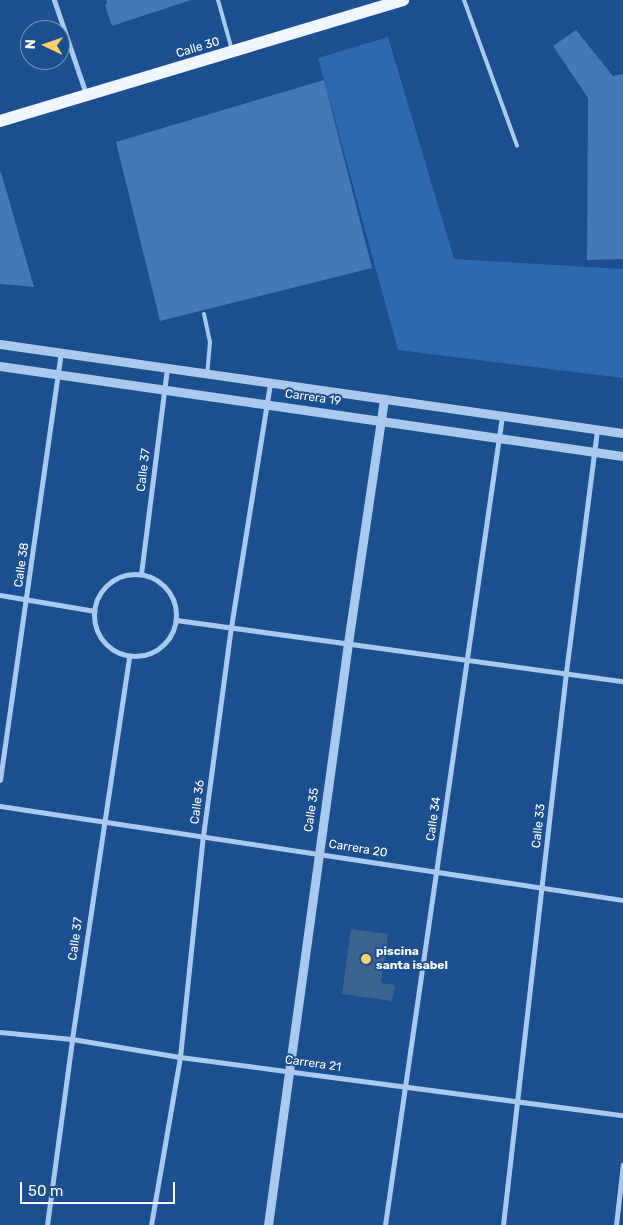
<!DOCTYPE html>
<html>
<head>
<meta charset="utf-8">
<style>
	body { margin:0 }
	#map { position:relative; width:623px; height:1225px; overflow:hidden; background:#1b4f8f; font-family:Rubik,sans-serif }
	div>[style] { position:absolute }
	.green>* { inset:0; background:#2e69ad }
	.water>* { inset:0; background:#3c6290 }
	.building>* { inset:0; background:#4478b7 }
	.service>* { height:4px; margin:-2px; padding:0 2px; transform-origin:2px; border-radius:2px; background:#a9c9ee }
	.minor>* { height:5px; margin:-2.5px; padding:0 2.5px; transform-origin:2.5px; border-radius:2.5px; background:#a9c9ee }
	.minor>.ring { margin:-2.5px; padding:0; box-sizing:content-box; background:none; border:5px solid #a9c9ee; border-radius:50% }
	.tertiary>* { height:9px; margin:-4.5px; padding:0 4.5px; transform-origin:4.5px; border-radius:4.5px; background:#a9c9ee }
	.primary>* { height:12px; margin:-6px; padding:0 6px; transform-origin:6px; border-radius:6px; background:#f0f6ff }
	.dots>* { width:14px; height:14px; translate:-50% -50%; box-sizing:border-box; border:2px solid #1b4f8f; border-radius:50% }
	span { translate:-50% -50%; white-space:nowrap; text-align:center; line-height:1.15; -webkit-text-stroke:4px #1b4f8f; paint-order:stroke }
	.street-label { font-size:12px; color:#fff }
	.poi-label { font-size:12px; color:#fff; font-weight:700 }
	.left { translate:0 -50%; text-align:left }
	.north { position:absolute; left:20px; top:20px; width:50px; height:50px; box-sizing:border-box; background:#1b4f8f; border:1px solid #7695bc; border-radius:50%; rotate:273deg; font-size:14px; font-weight:700; line-height:20px; text-align:center; color:#fff }
	.north::after { content:''; display:block; margin:auto; width:18px; height:22px; background:#ffd166; clip-path:polygon(50% 0,100% 100%,50% 72%,0 100%) }
	.scale { position:absolute; left:20px; top:1182px; width:155px; height:22px; box-sizing:border-box; border:2px solid #fff; border-top:0; padding-left:6px; font-size:15px; line-height:18px; white-space:nowrap; color:#fff; -webkit-text-stroke:4px #1b4f8f; paint-order:stroke }
</style>
</head>
<body>
<div id="map">
	<div class="green">
		<div style="clip-path:polygon(388px 37px,454px 259px,623px 269px,623px 378px,398px 350px,318px 58px)"></div>
	</div>
	<div class="water">
		<div style="clip-path:polygon(351px 929px,388px 934px,381px 983px,395px 985px,392px 1001px,342px 994px)"></div>
	</div>
	<div class="building">
		<div style="clip-path:polygon(106px 0,191px 0,112px 26px,105px 5px,107px 4px)"></div>
		<div style="clip-path:polygon(576px 30px,613px 76px,623px 74px,623px 259px,587px 260px,588px 98px,553px 46px)"></div>
		<div style="clip-path:polygon(324px 80px,372px 268px,160px 321px,116px 142px)"></div>
		<div style="clip-path:polygon(0 172px,1px 172px,34px 287px,0 284px)"></div>
	</div>
	<div class="service">
		<div style="left:218px;top:0;width:52px;rotate:74.4deg"></div>
		<div style="left:464px;top:0;width:155px;rotate:70deg"></div>
		<div style="left:204px;top:314px;width:29px;rotate:78deg"></div>
		<div style="left:210px;top:342px;width:32px;rotate:95deg"></div>
	</div>
	<div class="minor">
		<div style="left:54px;top:0;width:99px;rotate:71.2deg"></div>
		<div style="left:141px;top:574px;width:208px;rotate:-82.8deg"></div>
		<div class="ring" style="left:94px;top:574px;width:77px;height:77px"></div>
		<div style="left:0;top:595px;width:96px;rotate:9.6deg"></div>
		<div style="left:176px;top:620px;width:451px;rotate:7.8deg"></div>
		<div style="left:0;top:780px;width:432px;rotate:-81.9deg"></div>
		<div style="left:0;top:806px;width:630px;rotate:8.58deg"></div>
		<div style="left:0;top:1032px;width:72px;rotate:5.6deg"></div>
		<div style="left:72px;top:1039px;width:109px;rotate:9.5deg"></div>
		<div style="left:180px;top:1057px;width:447px;rotate:7.5deg"></div>
		<div style="left:47px;top:1225px;width:188px;rotate:-82.3deg"></div>
		<div style="left:72px;top:1039px;width:387px;rotate:-81.5deg"></div>
		<div style="left:151px;top:1225px;width:170px;rotate:-80.2deg"></div>
		<div style="left:180px;top:1057px;width:222px;rotate:-84.1deg"></div>
		<div style="left:203px;top:836px;width:211px;rotate:-82.4deg"></div>
		<div style="left:231px;top:627px;width:247px;rotate:-80.9deg"></div>
		<div style="left:385px;top:1225px;width:817px;rotate:-81.77deg"></div>
		<div style="left:503px;top:1225px;width:557px;rotate:-83.5deg"></div>
		<div style="left:566px;top:672px;width:245px;rotate:-82.7deg"></div>
		<div style="left:616px;top:1225px;width:61px;rotate:-83.5deg"></div>
	</div>
	<div class="tertiary">
		<div style="left:0;top:344px;width:629px;rotate:8.13deg"></div>
		<div style="left:0;top:366px;width:629px;rotate:8.22deg"></div>
		<div style="left:268px;top:1225px;width:587px;rotate:-82.17deg"></div>
		<div style="left:348px;top:643px;width:247px;rotate:-81.6deg"></div>
	</div>
	<div class="primary">
		<div style="left:0;top:121px;width:421px;rotate:-16.7deg"></div>
	</div>
	<div class="dots">
		<div style="left:366px;top:959px;background:#ffd166"></div>
	</div>
	<div class="street-label">
		<span style="left:198px;top:48px;rotate:-17deg">Calle 30</span>
		<span style="left:313px;top:398px;rotate:8deg">Carrera 19</span>
		<span style="left:144px;top:470px;rotate:-83deg">Calle 37</span>
		<span style="left:22px;top:565px;rotate:-82deg">Calle 38</span>
		<span style="left:198px;top:802px;rotate:-83deg">Calle 36</span>
		<span style="left:312px;top:810px;rotate:-82deg">Calle 35</span>
		<span style="left:434px;top:819px;rotate:-82deg">Calle 34</span>
		<span style="left:539px;top:826px;rotate:-84deg">Calle 33</span>
		<span style="left:358px;top:849px;rotate:9deg">Carrera 20</span>
		<span style="left:76px;top:939px;rotate:-82deg">Calle 37</span>
		<span style="left:313px;top:1064px;rotate:8deg">Carrera 21</span>
	</div>
	<div class="poi-label">
		<span class="left" style="left:376px;top:959px">piscina<br>santa isabel</span>
	</div>
	<div class="north">N</div>
	<div class="scale">50 m</div>
</div>
</body>
</html>
